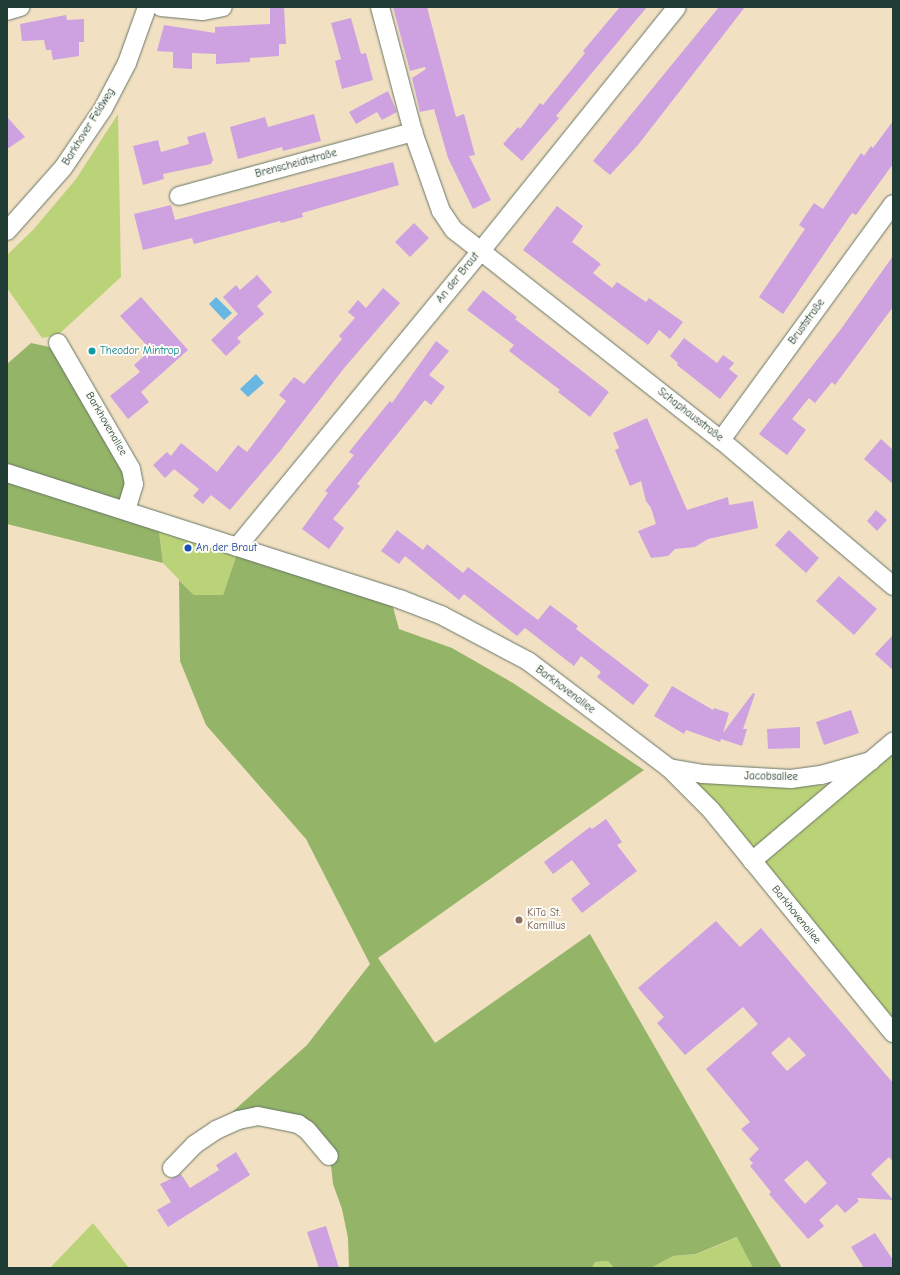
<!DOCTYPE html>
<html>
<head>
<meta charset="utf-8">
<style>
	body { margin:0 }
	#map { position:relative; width:900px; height:1275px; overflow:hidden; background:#f1e0c2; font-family:"Comic Neue",sans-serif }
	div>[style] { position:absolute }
	.green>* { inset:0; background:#bbd378 }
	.forest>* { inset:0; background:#94b568 }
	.water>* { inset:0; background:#68b7e3 }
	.building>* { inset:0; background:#cea2e1 }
	.roads { filter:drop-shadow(0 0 1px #687666) drop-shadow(0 0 1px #687666) }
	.minor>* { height:18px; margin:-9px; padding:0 9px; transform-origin:9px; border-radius:9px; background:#fff }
	.dots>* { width:11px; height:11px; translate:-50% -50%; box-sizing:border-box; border:2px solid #fdfcf7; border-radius:50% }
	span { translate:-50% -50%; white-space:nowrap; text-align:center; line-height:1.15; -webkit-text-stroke:4px #fdfcf7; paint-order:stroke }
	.street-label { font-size:11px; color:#1f3d34 }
	.culture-label { font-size:11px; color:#0d838f }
	.left { translate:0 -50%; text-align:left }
	.transit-label { font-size:11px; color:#164399 }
	.education-label { font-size:11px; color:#785e54 }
	.frame { position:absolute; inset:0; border:8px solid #1f3d34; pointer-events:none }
</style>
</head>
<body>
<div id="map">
	<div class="green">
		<div style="clip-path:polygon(118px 114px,121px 277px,58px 335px,42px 338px,7px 288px,7px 255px,33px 230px,76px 179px)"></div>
		<div style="clip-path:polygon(158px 524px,238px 551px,223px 595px,194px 595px,163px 563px)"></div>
		<div style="clip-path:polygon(893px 752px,893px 1019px,887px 1024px,689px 781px,757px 786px,827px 785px,852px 780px)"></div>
		<div style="clip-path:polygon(93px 1223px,129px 1268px,50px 1268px)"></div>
		<div style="clip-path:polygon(738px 1237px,753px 1268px,651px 1268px,673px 1256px,697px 1254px)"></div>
		<div style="clip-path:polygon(608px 1261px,614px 1268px,592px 1268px,595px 1262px)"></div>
	</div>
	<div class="forest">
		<div style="clip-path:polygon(31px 343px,59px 349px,129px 469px,125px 507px,158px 524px,163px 563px,7px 524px,7px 364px)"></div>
		<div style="clip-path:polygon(238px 551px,391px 600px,399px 629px,452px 648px,513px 683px,644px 770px,378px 958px,435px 1043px,590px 934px,782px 1268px,753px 1268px,737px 1237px,696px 1254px,673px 1256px,651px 1268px,614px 1268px,608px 1261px,595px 1262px,592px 1268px,349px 1268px,348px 1238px,342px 1209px,333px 1184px,330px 1156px,308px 1130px,230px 1114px,307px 1045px,370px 964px,306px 839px,206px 725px,180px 661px,179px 580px,194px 595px,223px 595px)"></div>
	</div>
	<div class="water">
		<div style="clip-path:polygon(216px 297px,232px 313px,224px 320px,209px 304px)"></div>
		<div style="clip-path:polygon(256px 374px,264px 383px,248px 397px,240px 389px)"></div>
	</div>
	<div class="building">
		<div style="clip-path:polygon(270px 7px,284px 7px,286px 44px,279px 44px,279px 56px,250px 58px,250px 62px,216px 64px,216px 54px,192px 53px,192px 69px,173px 68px,173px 52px,157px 51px,164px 25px,215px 33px,215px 27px,270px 24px)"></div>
		<div style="clip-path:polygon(393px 7px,427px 7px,456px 117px,464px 114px,475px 155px,469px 156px,491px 200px,473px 209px,448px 158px,434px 109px,420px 112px,412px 78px,426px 69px,425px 67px,410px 71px)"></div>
		<div style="clip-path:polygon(620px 7px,647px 7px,556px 116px,559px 118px,522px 161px,503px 144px,518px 127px,520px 129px,540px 103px,543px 105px,585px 53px,583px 51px)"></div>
		<div style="clip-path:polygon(719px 7px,745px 7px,638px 145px,610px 175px,593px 161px)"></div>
		<div style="clip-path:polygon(66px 15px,67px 20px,84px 19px,84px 42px,79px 42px,79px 56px,53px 60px,51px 50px,46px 50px,44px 40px,22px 41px,20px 24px)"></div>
		<div style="clip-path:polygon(351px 18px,361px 54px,366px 53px,373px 80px,342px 89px,335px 61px,341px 59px,331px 23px)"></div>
		<div style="clip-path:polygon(388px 91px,397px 112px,382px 120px,377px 112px,356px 124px,349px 112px)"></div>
		<div style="clip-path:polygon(314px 114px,321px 141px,283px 151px,282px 147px,238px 159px,230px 127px,265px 117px,268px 127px)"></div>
		<div style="clip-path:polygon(7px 117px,25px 137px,7px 149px)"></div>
		<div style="clip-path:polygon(893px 121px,893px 164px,856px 215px,852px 213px,783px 314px,759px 297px,805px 229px,799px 225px,814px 203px,823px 209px,861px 153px,864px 156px,871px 146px,873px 148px)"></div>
		<div style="clip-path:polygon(205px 132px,213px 160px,211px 164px,163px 174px,164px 179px,143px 185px,133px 146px,158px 140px,161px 152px,189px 144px,187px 137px)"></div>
		<div style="clip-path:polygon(393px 162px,399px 185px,302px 213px,303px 217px,281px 223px,280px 221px,194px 244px,192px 238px,143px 250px,134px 214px,171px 205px,175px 220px)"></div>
		<div style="clip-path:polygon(557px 206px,583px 226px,572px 242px,601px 264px,593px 273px,612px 288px,617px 282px,646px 302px,649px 298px,683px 322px,670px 339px,659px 330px,648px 345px,523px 250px)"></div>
		<div style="clip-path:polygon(414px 223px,429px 238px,410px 257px,395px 242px)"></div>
		<div style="clip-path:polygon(893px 256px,893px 307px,835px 385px,832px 382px,815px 403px,809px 398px,792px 419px,806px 430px,787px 455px,759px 434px,841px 329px)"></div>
		<div style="clip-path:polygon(257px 275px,272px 292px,257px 306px,264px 314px,237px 338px,241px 342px,226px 356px,211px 340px,238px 314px,223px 297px,236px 285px,240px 290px)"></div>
		<div style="clip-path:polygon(383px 288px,400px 303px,345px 367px,280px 451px,230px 510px,211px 495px,203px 504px,193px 496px,199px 489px,174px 469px,165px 478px,153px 465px,167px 452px,171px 456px,181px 443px,217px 472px,238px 445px,247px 452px,286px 401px,279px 395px,294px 377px,304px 384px,342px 339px,339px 336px,355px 318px,348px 312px,358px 300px,366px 308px)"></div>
		<div style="clip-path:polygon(483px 290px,517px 317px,515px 319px,609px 392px,590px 417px,558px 392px,560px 390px,509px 351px,514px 345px,467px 310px)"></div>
		<div style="clip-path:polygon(141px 297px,188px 350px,141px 392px,149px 402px,128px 419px,110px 396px,140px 372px,134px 365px,151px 350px,120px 316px)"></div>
		<div style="clip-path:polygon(684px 338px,717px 363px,723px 355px,734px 363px,729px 369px,738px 376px,720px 399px,677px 365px,678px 363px,670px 356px)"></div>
		<div style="clip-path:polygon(436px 341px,449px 351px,429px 375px,445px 387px,431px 405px,425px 400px,357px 484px,360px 486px,333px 519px,344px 528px,329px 549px,302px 529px,328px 493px,325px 491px,354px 455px,349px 452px,390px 401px,392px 403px)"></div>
		<div style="clip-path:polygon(647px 418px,687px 510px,728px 497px,729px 505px,753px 501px,758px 528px,708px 539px,695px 547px,675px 549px,668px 556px,651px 558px,638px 531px,656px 524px,651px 508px,646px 501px,641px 481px,630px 486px,615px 450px,619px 448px,613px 433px)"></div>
		<div style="clip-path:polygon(881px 439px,893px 450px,893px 484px,864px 459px)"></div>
		<div style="clip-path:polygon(876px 510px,887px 520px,877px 531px,867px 521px)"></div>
		<div style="clip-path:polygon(397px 530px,423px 550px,427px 544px,463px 573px,468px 567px,538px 620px,550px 605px,578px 626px,576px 629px,649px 685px,633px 705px,597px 677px,601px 672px,581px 656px,574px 666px,525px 628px,517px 636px,464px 594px,459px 600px,405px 556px,399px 564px,381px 551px)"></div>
		<div style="clip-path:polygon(789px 530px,819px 558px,806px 573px,775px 545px)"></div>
		<div style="clip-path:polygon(839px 576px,877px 609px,854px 635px,816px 601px)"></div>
		<div style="clip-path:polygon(893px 635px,893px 670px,875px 654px)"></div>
		<div style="clip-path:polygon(672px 686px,713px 710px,714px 708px,729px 713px,723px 733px,753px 693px,755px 694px,743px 729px,747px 729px,742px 746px,721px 739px,720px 742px,686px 730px,684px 734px,654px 716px)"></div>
		<div style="clip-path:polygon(851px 710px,859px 733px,824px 745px,816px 722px)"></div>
		<div style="clip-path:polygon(800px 727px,800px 748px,768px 749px,767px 729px)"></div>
		<div style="clip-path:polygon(606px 819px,622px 842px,617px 845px,637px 871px,582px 913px,571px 899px,590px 884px,572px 860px,553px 874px,544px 862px,590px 827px,592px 829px)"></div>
		<div style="clip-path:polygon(evenodd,716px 921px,740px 947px,761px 928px,893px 1083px,893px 1162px,889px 1157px,871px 1174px,893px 1200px,857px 1198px,859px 1201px,845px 1213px,837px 1204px,819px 1220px,824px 1226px,808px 1239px,769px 1194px,771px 1192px,750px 1166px,753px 1163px,749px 1159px,759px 1149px,741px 1129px,750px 1122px,706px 1069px,758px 1024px,743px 1007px,685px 1055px,657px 1023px,664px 1017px,638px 988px,716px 921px,789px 1037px,806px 1055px,787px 1071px,771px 1053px,789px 1037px,716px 921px,807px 1160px,827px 1183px,805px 1204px,784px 1180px,807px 1160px)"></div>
		<div style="clip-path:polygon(236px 1152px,250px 1175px,168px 1227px,157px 1210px,171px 1202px,160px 1184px,181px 1174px,190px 1188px,219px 1170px,216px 1165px)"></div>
		<div style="clip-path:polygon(326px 1226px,331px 1242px,339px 1268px,319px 1268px,307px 1232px)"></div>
		<div style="clip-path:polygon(875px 1233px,893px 1260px,893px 1268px,864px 1268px,851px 1247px)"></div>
	</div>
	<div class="roads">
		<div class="minor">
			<div style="left:161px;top:7px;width:42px;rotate:5.4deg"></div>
			<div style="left:203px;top:11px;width:20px;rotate:-11deg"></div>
			<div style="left:380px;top:7px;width:129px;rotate:75.2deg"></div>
			<div style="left:413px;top:132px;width:84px;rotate:70.5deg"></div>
			<div style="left:441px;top:211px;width:23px;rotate:56deg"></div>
			<div style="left:454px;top:230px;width:340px;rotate:38.2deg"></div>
			<div style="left:721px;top:440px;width:226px;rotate:40.3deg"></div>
			<div style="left:7px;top:11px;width:14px;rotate:-17deg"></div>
			<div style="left:179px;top:196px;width:243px;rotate:-15.3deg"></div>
			<div style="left:7px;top:231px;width:84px;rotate:-48.4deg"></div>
			<div style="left:63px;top:168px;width:71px;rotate:-55.9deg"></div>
			<div style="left:103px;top:109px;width:52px;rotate:-62.4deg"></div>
			<div style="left:127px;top:63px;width:59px;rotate:-70.3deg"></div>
			<div style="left:58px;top:343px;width:146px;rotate:59.9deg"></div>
			<div style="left:131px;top:469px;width:15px;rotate:79deg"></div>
			<div style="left:134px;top:484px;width:27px;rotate:107deg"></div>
			<div style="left:721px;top:440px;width:292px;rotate:-53.9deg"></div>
			<div style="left:7px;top:473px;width:415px;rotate:17.8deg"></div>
			<div style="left:402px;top:600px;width:42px;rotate:21deg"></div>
			<div style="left:441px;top:615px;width:98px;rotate:27.9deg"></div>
			<div style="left:528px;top:661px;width:177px;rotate:37.2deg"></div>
			<div style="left:669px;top:768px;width:59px;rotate:45deg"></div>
			<div style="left:711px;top:810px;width:288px;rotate:50.8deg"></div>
			<div style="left:237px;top:547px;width:382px;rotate:-50.5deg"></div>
			<div style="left:480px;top:252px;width:314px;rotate:-51.2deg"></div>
			<div style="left:669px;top:768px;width:35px;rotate:10deg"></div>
			<div style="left:703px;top:774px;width:88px;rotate:3.3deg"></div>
			<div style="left:791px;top:779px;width:30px;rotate:-8deg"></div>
			<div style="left:821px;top:775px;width:52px;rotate:-15.6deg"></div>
			<div style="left:752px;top:861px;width:185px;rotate:-40.2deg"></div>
			<div style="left:172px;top:1168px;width:32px;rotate:-46deg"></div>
			<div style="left:194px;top:1145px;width:27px;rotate:-34deg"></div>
			<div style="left:216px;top:1130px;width:24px;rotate:-24deg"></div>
			<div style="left:238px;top:1120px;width:20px;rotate:-11deg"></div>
			<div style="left:258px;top:1116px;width:41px;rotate:11.3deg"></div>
			<div style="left:298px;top:1124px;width:11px;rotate:34deg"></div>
			<div style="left:307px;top:1130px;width:34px;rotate:50deg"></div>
		</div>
	</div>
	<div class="dots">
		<div style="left:92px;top:351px;background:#0f9aa8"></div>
		<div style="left:188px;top:548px;background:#1a4fb4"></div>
		<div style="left:519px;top:920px;background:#8d6e63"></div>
	</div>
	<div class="street-label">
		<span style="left:89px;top:127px;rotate:-58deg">Barkhover Feldweg</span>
		<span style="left:296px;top:164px;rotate:-15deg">Brenscheidtstraße</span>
		<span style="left:458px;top:278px;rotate:-51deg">An der Braut</span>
		<span style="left:807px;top:322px;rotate:-54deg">Bruststraße</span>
		<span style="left:690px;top:415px;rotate:38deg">Schaphausstraße</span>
		<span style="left:106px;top:424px;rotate:60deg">Barkhovenallee</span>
		<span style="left:565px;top:690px;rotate:37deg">Barkhovenallee</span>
		<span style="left:771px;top:777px;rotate:1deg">Jacobsallee</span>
		<span style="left:796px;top:915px;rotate:51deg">Barkhovenallee</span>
	</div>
	<div class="culture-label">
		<span class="left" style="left:100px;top:351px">Theodor Mintrop</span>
	</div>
	<div class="transit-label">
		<span class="left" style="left:196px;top:548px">An der Braut</span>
	</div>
	<div class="education-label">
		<span class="left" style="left:527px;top:920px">KiTa St.<br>Kamillus</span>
	</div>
	<div class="frame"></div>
</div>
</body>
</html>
